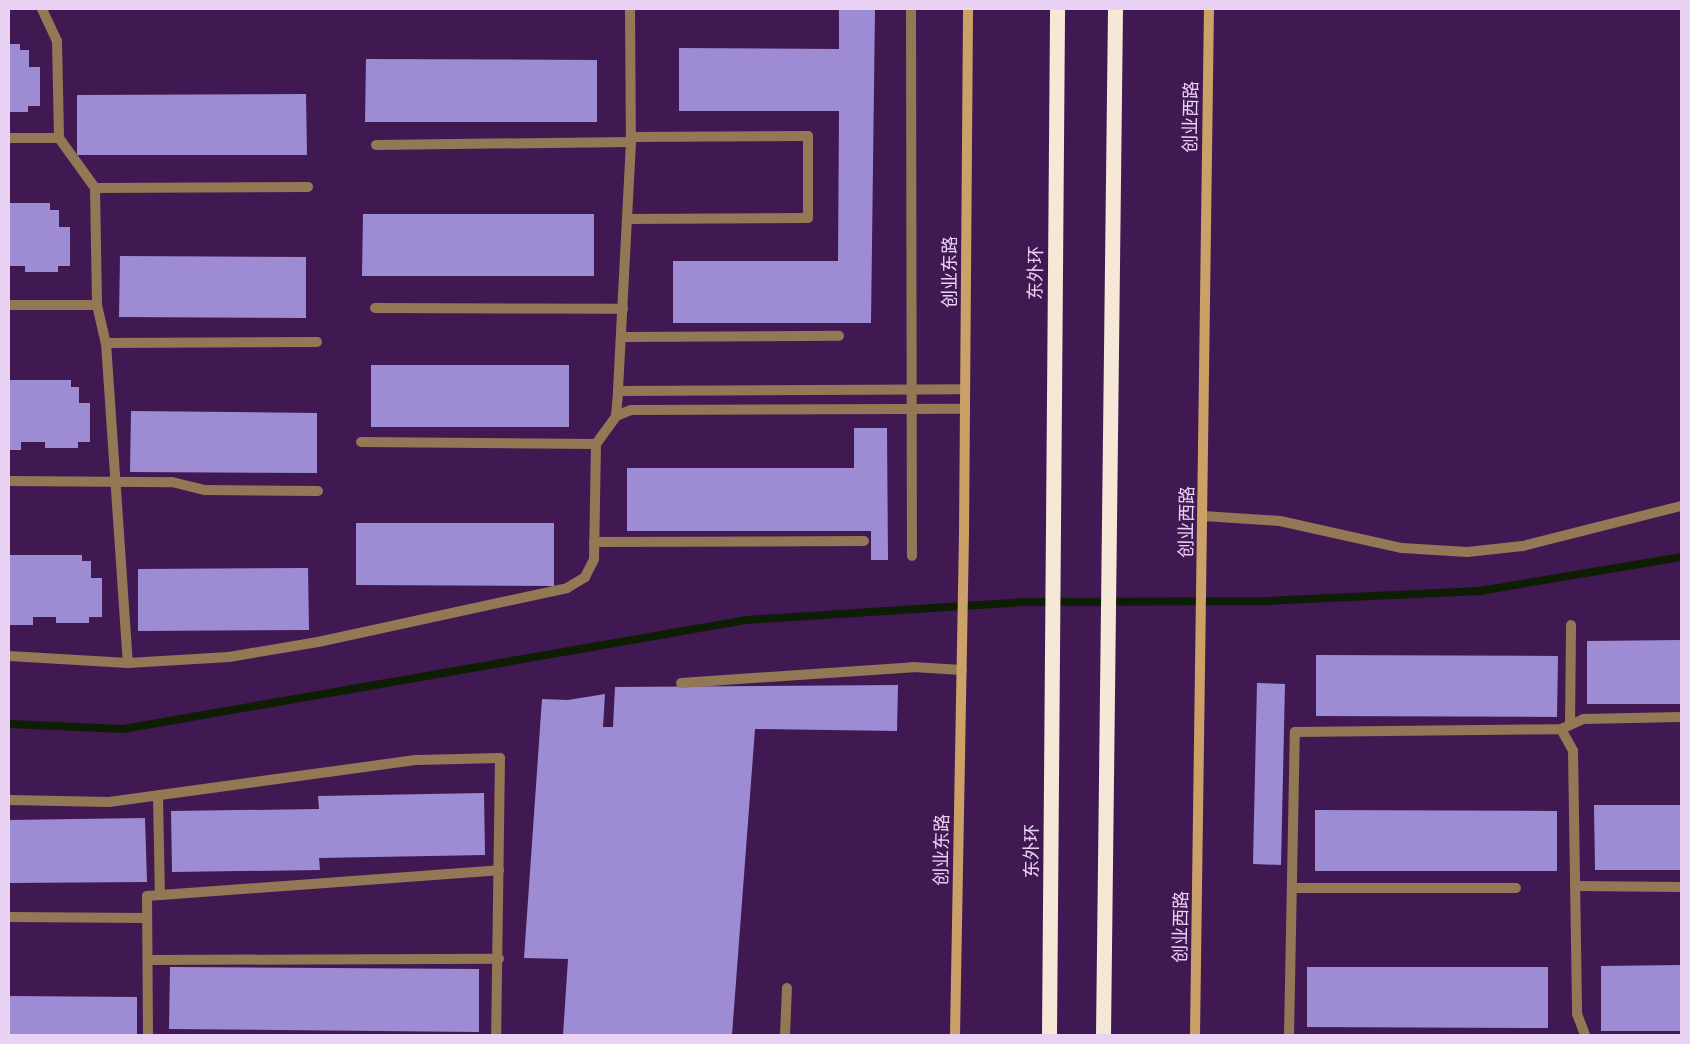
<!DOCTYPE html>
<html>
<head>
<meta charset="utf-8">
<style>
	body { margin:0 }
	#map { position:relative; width:1690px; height:1044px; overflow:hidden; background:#411952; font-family:"Nunito Sans","Noto Sans SC",sans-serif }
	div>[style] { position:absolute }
	.stream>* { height:8px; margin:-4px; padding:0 4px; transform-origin:4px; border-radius:4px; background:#0e1e04 }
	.building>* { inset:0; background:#9d8cd3 }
	.lane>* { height:10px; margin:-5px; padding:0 5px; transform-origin:5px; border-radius:5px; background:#927854 }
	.street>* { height:10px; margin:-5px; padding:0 5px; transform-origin:5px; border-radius:5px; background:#927854 }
	.secondary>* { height:10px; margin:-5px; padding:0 5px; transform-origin:5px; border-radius:5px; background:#cba167 }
	.highway>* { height:15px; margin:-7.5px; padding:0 7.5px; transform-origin:7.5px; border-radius:7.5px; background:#f5e8d7 }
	span { translate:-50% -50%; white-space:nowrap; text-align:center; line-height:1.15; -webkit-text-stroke:5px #411952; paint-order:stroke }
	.street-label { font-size:18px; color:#e9d2f4 }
	.frame { position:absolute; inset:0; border:10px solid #e9d2f4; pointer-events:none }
</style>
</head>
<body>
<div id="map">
	<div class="stream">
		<div style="left:9px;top:724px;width:114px;rotate:2.5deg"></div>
		<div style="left:123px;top:729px;width:632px;rotate:-9.92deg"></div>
		<div style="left:746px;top:620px;width:283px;rotate:-3.7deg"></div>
		<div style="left:1028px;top:602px;width:238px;rotate:-0.2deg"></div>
		<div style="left:1266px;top:601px;width:214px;rotate:-2.7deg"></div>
		<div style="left:1480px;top:591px;width:204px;rotate:-9.6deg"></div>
	</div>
	<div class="building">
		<div style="clip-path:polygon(839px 9px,875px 9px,871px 323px,673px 323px,673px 261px,838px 261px,839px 111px,679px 111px,679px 48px,839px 49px)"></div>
		<div style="clip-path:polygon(9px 44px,20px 44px,20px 50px,29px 50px,29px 67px,40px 67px,40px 106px,28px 106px,28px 112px,9px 112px)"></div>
		<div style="clip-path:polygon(366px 59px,597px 60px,597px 122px,365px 122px)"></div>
		<div style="clip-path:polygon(306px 94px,307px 155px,77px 155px,77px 95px)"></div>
		<div style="clip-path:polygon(9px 203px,50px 203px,50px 210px,59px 210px,59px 227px,70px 227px,70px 266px,58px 266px,58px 272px,25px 272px,25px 266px,9px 266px)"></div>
		<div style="clip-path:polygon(363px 214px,594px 214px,594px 276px,362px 276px)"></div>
		<div style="clip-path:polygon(120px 256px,306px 257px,306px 318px,119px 317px)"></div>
		<div style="clip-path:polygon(371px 365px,569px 365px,569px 427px,371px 427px)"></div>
		<div style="clip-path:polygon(9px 380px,71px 380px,71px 387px,79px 387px,79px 403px,90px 403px,90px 442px,78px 442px,78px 448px,45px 448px,45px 442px,21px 442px,21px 450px,9px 450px)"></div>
		<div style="clip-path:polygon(131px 411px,317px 413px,317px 473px,130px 472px)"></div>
		<div style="clip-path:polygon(854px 428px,887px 428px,888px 560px,871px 560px,871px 531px,627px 531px,627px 468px,854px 468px)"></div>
		<div style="clip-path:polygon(356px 523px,554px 523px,554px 586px,356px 585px)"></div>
		<div style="clip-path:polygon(9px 555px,82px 555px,82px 561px,91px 561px,91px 578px,102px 578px,102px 617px,89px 617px,89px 623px,56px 623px,56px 617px,33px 617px,33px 625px,9px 625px)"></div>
		<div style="clip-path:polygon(308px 568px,309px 630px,138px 631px,138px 569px)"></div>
		<div style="clip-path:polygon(1681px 640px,1681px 704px,1587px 704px,1587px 641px)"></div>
		<div style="clip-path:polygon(1316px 655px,1558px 656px,1557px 717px,1316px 716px)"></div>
		<div style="clip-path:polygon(1257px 683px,1285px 684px,1281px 865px,1253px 864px)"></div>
		<div style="clip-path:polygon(898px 685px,897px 731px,755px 729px,732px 1035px,563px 1035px,568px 959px,524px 958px,542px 699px,568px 700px,605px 694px,603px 727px,613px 727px,615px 687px)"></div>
		<div style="clip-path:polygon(484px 793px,485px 855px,319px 858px,320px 870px,172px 872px,171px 811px,319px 809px,318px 796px)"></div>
		<div style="clip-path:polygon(1594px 805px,1681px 805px,1681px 870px,1595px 870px)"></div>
		<div style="clip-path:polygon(1315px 810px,1557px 811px,1557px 871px,1315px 871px)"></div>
		<div style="clip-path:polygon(145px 818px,147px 882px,9px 883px,9px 820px)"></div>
		<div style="clip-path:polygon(1681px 965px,1681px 1031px,1601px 1031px,1601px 966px)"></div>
		<div style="clip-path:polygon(170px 967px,479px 969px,479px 1032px,169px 1029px)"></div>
		<div style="clip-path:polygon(1307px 967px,1548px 967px,1548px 1028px,1307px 1027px)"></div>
		<div style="clip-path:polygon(9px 996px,137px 997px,137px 1035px,9px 1035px)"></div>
	</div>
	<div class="lane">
		<div style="left:681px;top:683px;width:233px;rotate:-3.9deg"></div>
		<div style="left:913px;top:667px;width:49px;rotate:3.5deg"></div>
		<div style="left:785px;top:1035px;width:47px;rotate:-87.6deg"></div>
	</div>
	<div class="street">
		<div style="left:42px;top:9px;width:35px;rotate:65deg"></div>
		<div style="left:57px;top:41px;width:97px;rotate:88.8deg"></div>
		<div style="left:59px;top:138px;width:62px;rotate:54.2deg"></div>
		<div style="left:95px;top:188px;width:117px;rotate:89deg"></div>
		<div style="left:97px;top:305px;width:39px;rotate:77deg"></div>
		<div style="left:106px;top:343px;width:321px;rotate:86.1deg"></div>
		<div style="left:128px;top:663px;width:101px;rotate:-3.4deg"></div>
		<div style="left:229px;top:657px;width:90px;rotate:-9.6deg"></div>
		<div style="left:318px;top:642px;width:255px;rotate:-12.2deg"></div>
		<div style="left:567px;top:588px;width:21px;rotate:-31deg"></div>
		<div style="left:585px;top:577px;width:20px;rotate:-63deg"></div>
		<div style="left:594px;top:559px;width:115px;rotate:-89deg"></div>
		<div style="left:596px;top:444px;width:34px;rotate:-54deg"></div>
		<div style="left:616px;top:416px;width:16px;rotate:-22deg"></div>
		<div style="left:631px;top:410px;width:334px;rotate:-0.2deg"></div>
		<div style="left:630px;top:9px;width:133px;rotate:89.6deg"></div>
		<div style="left:631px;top:142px;width:249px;rotate:93deg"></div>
		<div style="left:618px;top:391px;width:347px;rotate:-0.3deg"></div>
		<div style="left:911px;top:9px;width:547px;rotate:89.9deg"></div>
		<div style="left:9px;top:138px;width:50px"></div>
		<div style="left:376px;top:145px;width:255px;rotate:-0.7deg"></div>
		<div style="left:95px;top:188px;width:213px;rotate:-0.3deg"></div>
		<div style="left:628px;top:219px;width:180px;rotate:-0.3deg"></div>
		<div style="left:808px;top:218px;width:82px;rotate:-90deg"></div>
		<div style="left:808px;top:136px;width:177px;rotate:179.7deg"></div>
		<div style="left:9px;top:305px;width:88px"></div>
		<div style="left:375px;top:308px;width:248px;rotate:0.2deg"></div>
		<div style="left:622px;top:337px;width:217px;rotate:-0.3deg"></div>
		<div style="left:106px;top:343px;width:211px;rotate:-0.3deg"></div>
		<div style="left:616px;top:416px;width:25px;rotate:-85deg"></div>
		<div style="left:361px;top:442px;width:235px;rotate:0.5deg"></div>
		<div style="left:9px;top:481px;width:163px;rotate:0.4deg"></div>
		<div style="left:172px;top:482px;width:34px;rotate:14deg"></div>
		<div style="left:205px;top:490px;width:113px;rotate:0.5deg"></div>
		<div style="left:1203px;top:516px;width:77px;rotate:3.7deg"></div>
		<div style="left:1280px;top:521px;width:125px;rotate:12.5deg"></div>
		<div style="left:1402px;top:548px;width:65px;rotate:3.5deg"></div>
		<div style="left:1467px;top:552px;width:56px;rotate:-6.1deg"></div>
		<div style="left:1523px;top:546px;width:163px;rotate:-14.2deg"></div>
		<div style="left:594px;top:542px;width:270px;rotate:-0.2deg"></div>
		<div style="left:9px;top:656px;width:119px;rotate:3.4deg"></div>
		<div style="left:1570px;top:725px;width:100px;rotate:-89.4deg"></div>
		<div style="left:1561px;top:729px;width:25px;rotate:61deg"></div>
		<div style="left:1573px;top:751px;width:263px;rotate:89.1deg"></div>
		<div style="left:1577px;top:1014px;width:22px;rotate:69deg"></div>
		<div style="left:158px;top:795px;width:100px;rotate:88.9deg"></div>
		<div style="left:9px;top:800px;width:100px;rotate:1.1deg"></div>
		<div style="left:109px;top:802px;width:311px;rotate:-7.8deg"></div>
		<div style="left:417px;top:760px;width:83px;rotate:-1.4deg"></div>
		<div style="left:500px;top:758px;width:277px;rotate:90.8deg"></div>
		<div style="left:1575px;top:886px;width:106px;rotate:0.5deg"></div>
		<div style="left:1292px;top:888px;width:224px"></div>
		<div style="left:9px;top:917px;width:138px;rotate:0.4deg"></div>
		<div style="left:148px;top:960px;width:351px;rotate:-0.2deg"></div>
		<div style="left:148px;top:1035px;width:139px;rotate:-90.4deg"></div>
		<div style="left:147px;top:896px;width:353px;rotate:-4.2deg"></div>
		<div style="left:1289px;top:1035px;width:303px;rotate:-88.9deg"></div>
		<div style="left:1295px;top:732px;width:266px;rotate:-0.6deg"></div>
		<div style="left:1561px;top:729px;width:24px;rotate:-24deg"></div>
		<div style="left:1583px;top:719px;width:98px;rotate:-1.2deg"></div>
	</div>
	<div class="secondary">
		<div style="left:955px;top:1035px;width:500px;rotate:-88.97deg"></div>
		<div style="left:964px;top:535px;width:526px;rotate:-89.56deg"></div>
		<div style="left:1195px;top:1035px;width:1026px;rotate:-89.22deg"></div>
	</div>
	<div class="highway">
		<div style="left:1049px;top:1035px;width:1026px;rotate:-89.55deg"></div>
		<div style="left:1103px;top:1035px;width:1026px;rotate:-89.33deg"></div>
	</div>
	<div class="street-label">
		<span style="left:1191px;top:117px;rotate:-89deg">创业西路</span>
		<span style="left:950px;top:272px;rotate:-90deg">创业东路</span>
		<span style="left:1036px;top:273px;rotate:-89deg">东外环</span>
		<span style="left:1187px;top:522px;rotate:-89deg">创业西路</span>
		<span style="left:942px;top:850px;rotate:-89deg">创业东路</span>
		<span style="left:1032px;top:851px;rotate:-90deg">东外环</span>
		<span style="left:1181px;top:927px;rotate:-89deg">创业西路</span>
	</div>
	<div class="frame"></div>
</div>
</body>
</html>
